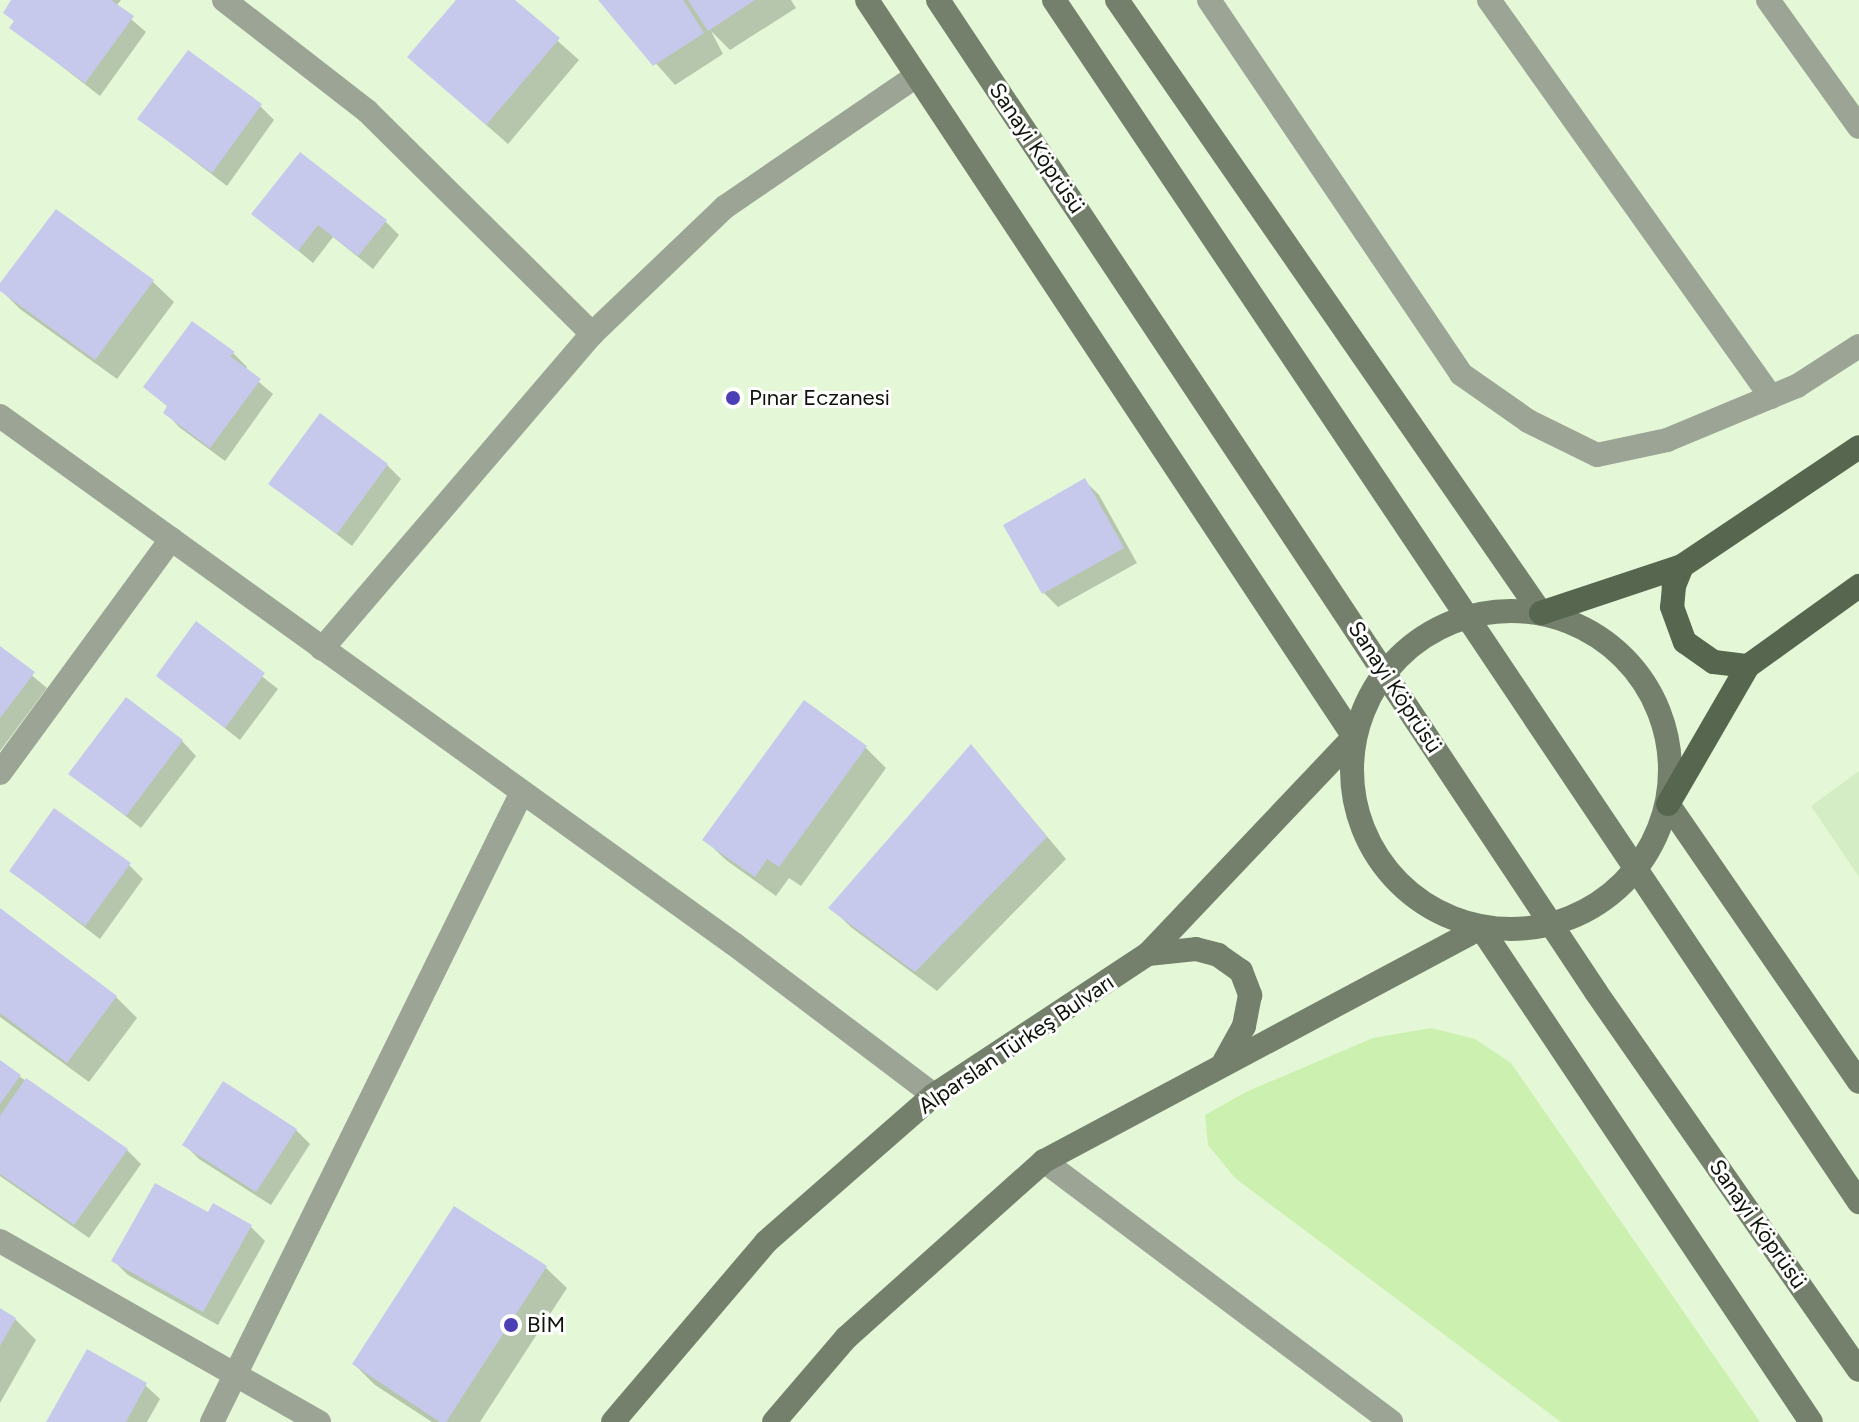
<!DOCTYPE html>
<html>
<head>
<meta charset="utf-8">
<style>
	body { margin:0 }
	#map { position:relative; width:1859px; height:1422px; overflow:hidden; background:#e4f8d7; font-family:Figtree,sans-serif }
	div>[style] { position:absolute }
	.built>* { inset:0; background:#d5edc5 }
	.green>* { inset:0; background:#cbf0af }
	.shadow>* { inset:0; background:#0003 }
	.building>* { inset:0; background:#c7c9ec }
	.service>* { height:24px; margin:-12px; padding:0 12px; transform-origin:12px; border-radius:12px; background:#9ca496 }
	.minor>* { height:24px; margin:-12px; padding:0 12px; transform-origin:12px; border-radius:12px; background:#9ca496 }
	.tertiary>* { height:24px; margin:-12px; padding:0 12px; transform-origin:12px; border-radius:12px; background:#9ca496 }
	.secondary>* { height:24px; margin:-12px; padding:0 12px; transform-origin:12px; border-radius:12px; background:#74806c }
	.secondary>.ring { margin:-12px; padding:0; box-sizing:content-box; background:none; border:24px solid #74806c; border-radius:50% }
	.primary>* { height:24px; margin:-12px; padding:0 12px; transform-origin:12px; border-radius:12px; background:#57664e }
	.dots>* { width:22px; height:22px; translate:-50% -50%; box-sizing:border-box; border:4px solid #fff; border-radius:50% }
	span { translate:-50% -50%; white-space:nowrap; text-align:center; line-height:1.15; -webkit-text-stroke:6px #fff; paint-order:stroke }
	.street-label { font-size:22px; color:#0e1409 }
	.poi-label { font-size:22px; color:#0e1409 }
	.left { translate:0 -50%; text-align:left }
</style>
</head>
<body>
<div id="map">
	<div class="built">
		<div style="clip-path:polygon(1859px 771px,1859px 877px,1811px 806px)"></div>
	</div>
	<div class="green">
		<div style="clip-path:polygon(1431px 1028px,1475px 1039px,1511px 1063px,1760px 1422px,1561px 1422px,1235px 1178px,1208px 1145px,1205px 1115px,1248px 1091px,1373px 1038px)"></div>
	</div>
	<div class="shadow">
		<div style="clip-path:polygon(12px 0,121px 0,116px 6px,146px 32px,100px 96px,11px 27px,15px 22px,5px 12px)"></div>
		<div style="clip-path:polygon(458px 0,512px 0,579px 60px,508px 144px,409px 57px)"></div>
		<div style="clip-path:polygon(600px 0,791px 0,796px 8px,730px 50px,711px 31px,723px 54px,675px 85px)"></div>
		<div style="clip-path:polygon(260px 106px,274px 120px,227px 186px,140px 119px)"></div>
		<div style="clip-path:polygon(56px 211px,153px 282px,174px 302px,117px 379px,20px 309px,0 289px)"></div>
		<div style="clip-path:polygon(254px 214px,385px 221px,399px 235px,373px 269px,333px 237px,313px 263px)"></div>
		<div style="clip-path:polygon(233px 353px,247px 367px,245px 370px,273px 394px,225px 461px,179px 427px,165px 412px,168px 407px,146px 387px)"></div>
		<div style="clip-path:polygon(387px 465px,401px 479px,352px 546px,271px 484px)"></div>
		<div style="clip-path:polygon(1085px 481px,1099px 495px,1137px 563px,1058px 607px,1044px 593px,1006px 525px)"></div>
		<div style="clip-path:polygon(196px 624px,278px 689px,240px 740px,158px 676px)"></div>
		<div style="clip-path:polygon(0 649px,47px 688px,0 751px)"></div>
		<div style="clip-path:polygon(182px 741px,196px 756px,141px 828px,71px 774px)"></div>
		<div style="clip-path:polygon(865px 747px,886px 768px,801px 886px,789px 878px,776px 896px,726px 860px,705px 840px)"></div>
		<div style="clip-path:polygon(972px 747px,1066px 859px,937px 991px,852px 928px,831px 908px)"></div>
		<div style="clip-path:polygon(129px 865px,143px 879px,100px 939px,11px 871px)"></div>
		<div style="clip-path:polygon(0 910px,116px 997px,137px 1018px,89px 1082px,0 1017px)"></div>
		<div style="clip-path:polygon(0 1063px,127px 1150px,141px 1164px,89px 1238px,0 1176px)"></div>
		<div style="clip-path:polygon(224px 1084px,296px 1130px,310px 1144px,271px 1205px,199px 1159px,185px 1145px)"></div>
		<div style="clip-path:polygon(214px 1206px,251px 1227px,265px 1241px,218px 1325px,128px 1275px,114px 1261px,209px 1215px)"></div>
		<div style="clip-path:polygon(546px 1268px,567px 1288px,480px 1422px,432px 1422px,375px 1385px,354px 1364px)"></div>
		<div style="clip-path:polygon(0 1311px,15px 1319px,36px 1340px,0 1403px)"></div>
		<div style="clip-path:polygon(145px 1385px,160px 1399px,147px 1422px,48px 1422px)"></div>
	</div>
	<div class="building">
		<div style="clip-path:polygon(11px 0,111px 0,134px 16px,85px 83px,9px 28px,14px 21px,3px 13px)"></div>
		<div style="clip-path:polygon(456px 0,515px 0,560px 38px,486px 125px,407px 57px)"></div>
		<div style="clip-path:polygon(598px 0,683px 0,704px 33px,653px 66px)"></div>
		<div style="clip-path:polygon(688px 0,755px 0,708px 31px)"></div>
		<div style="clip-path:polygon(188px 50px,262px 104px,212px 173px,137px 119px)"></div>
		<div style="clip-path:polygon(300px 152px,387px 220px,358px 256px,318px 225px,298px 251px,251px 214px)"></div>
		<div style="clip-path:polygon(56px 209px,154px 280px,95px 360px,0 291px,0 283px)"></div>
		<div style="clip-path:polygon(192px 321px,235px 352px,230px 356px,261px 379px,210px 448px,163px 413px,167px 406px,143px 387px)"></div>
		<div style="clip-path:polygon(320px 413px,388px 464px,337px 534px,268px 484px)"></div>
		<div style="clip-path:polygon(1085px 478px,1124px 548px,1042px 594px,1003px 525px)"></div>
		<div style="clip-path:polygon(196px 621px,265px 673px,225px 728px,156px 676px)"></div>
		<div style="clip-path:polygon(0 646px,35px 672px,0 718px)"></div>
		<div style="clip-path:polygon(126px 697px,183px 740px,126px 816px,68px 774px)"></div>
		<div style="clip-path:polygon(804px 700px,867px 746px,779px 867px,767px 859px,755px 877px,702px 840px)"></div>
		<div style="clip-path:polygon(971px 744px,1047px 837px,915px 972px,828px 908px)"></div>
		<div style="clip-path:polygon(54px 808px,131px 863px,85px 926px,9px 871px)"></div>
		<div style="clip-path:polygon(0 908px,117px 996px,67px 1063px,0 1013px)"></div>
		<div style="clip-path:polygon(0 1060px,21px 1075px,0 1104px)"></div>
		<div style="clip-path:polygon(26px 1078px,128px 1149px,74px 1225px,0 1174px,0 1116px)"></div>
		<div style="clip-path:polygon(223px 1081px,297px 1129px,256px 1192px,182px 1145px)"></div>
		<div style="clip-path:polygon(155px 1183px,208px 1212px,213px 1203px,252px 1225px,203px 1312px,111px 1261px)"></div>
		<div style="clip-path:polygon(454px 1206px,547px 1266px,446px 1422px,440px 1422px,352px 1364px)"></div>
		<div style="clip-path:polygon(0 1308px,16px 1318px,0 1346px)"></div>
		<div style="clip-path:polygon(87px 1349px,147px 1383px,126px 1422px,46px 1422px)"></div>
	</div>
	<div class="service">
		<div style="left:1489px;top:0;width:487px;rotate:54.6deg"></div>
		<div style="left:1768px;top:0;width:156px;rotate:54.4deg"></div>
	</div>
	<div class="minor">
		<div style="left:224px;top:0;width:181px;rotate:37.8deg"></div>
		<div style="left:367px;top:111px;width:317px;rotate:44.7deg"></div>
		<div style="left:1209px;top:0;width:451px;rotate:56deg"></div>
		<div style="left:1461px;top:374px;width:82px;rotate:35deg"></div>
		<div style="left:1528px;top:421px;width:77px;rotate:26.2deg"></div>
		<div style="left:1597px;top:455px;width:72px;rotate:-12.1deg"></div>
		<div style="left:1667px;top:440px;width:141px;rotate:-22.6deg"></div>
		<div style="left:1797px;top:386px;width:74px;rotate:-32.8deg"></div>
		<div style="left:322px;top:649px;width:415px;rotate:-49.4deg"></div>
		<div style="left:592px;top:334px;width:184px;rotate:-43.7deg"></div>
		<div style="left:725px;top:207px;width:232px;rotate:-34.4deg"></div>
		<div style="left:0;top:773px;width:290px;rotate:-53.8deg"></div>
		<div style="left:0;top:1241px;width:367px;rotate:29.6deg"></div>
		<div style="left:212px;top:1422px;width:702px;rotate:-63.8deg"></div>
	</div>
	<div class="tertiary">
		<div style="left:0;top:416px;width:904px;rotate:35.73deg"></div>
		<div style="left:734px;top:944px;width:251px;rotate:37.1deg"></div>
		<div style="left:1044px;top:1161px;width:434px;rotate:36.9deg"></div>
	</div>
	<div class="secondary">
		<div style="left:938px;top:0;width:1190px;rotate:56.44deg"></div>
		<div style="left:1596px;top:992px;width:460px;rotate:55.2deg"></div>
		<div style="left:1054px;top:0;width:1447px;rotate:56.19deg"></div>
		<div style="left:1117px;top:0;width:745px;rotate:55.33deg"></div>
		<div class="ring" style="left:1352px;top:611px;width:294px;height:294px"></div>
		<div style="left:1668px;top:804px;width:337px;rotate:55.5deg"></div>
		<div style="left:1148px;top:954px;width:48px;rotate:-5.9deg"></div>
		<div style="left:1196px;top:949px;width:23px;rotate:15deg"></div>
		<div style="left:1218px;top:955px;width:28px;rotate:35deg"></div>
		<div style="left:1241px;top:971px;width:26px;rotate:69deg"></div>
		<div style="left:1250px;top:995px;width:32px;rotate:101deg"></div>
		<div style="left:1244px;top:1026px;width:43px;rotate:118.9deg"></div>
		<div style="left:613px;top:1422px;width:236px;rotate:-49.6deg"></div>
		<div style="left:766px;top:1242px;width:223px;rotate:-41.2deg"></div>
		<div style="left:934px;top:1095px;width:256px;rotate:-33.4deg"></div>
		<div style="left:1148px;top:954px;width:299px;rotate:-46.5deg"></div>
		<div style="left:1354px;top:737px;width:883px;rotate:-123.46deg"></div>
		<div style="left:774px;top:1422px;width:111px;rotate:-49.4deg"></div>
		<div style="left:846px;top:1338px;width:266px;rotate:-41.8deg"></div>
		<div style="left:1044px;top:1161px;width:495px;rotate:-28.1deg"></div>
		<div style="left:1481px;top:928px;width:594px;rotate:56.26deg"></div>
	</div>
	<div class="primary">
		<div style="left:1682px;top:566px;width:22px;rotate:112deg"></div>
		<div style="left:1674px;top:586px;width:21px;rotate:95deg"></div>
		<div style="left:1672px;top:607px;width:37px;rotate:70deg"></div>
		<div style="left:1685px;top:642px;width:35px;rotate:35deg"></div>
		<div style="left:1714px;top:662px;width:34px;rotate:7deg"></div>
		<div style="left:1541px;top:613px;width:149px;rotate:-18.4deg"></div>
		<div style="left:1682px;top:566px;width:213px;rotate:-33.9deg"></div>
		<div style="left:1668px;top:804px;width:160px;rotate:-59.9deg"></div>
		<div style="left:1748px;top:666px;width:137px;rotate:-35.8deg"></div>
	</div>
	<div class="dots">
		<div style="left:733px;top:398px;background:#4c3eb5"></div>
		<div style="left:511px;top:1325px;background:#4c3eb5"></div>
	</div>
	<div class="street-label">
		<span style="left:1037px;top:148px;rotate:56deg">Sanayi Köprüsü</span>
		<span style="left:1395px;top:687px;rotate:57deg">Sanayi Köprüsü</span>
		<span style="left:1016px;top:1044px;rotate:-34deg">Alparslan Türkeş Bulvarı</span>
		<span style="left:1758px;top:1224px;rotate:55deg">Sanayi Köprüsü</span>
	</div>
	<div class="poi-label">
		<span class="left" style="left:749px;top:398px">Pınar Eczanesi</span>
		<span class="left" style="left:527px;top:1325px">BİM</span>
	</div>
</div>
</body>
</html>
